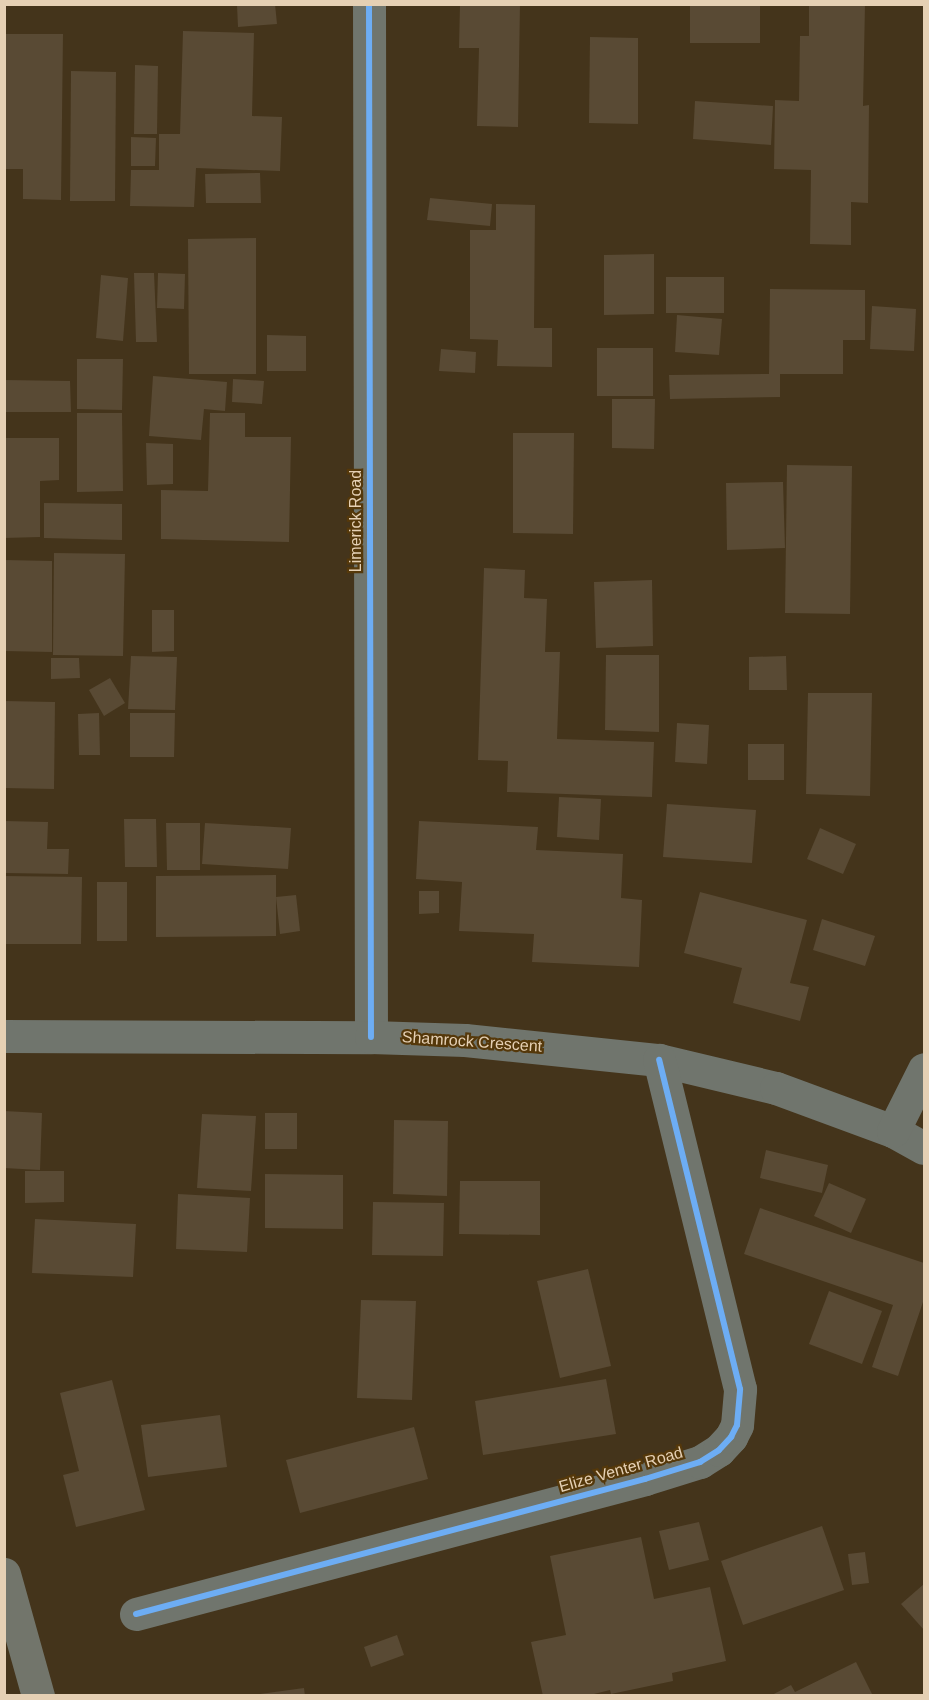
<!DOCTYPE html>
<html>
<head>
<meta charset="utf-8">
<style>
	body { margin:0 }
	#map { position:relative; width:929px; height:1700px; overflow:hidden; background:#44341b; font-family:Helvetica,sans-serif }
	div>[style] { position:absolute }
	.building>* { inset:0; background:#594a34 }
	.minor>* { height:33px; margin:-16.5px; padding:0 16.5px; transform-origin:16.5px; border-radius:16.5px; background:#70756d }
	.secondary>* { height:33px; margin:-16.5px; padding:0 16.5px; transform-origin:16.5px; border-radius:16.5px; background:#72756b }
	.cycleway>* { height:6px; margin:-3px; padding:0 3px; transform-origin:3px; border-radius:3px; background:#6dadf4 }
	span { translate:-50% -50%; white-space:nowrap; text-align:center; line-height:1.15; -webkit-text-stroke:4.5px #55380a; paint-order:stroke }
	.street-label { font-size:16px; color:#e5d0b4 }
	.frame { position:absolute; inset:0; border:6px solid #e5d0b4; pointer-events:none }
</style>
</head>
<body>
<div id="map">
	<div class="building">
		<div style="clip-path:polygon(244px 4px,275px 4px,277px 24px,238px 27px,237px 5px)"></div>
		<div style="clip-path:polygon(460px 4px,520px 4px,518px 127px,477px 126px,479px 48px,459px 48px)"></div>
		<div style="clip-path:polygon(690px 4px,760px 4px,760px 43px,690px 43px)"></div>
		<div style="clip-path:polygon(809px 4px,865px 4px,863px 106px,869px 105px,868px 203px,851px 202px,851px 245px,810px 244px,811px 170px,774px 169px,775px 100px,799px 101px,800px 36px,809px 36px)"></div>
		<div style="clip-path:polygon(183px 31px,254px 33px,252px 116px,282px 117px,280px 171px,196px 168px,194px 207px,130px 206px,131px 170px,159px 170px,159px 134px,180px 134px)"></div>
		<div style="clip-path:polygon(4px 34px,63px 34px,61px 200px,23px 199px,23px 169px,4px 169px)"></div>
		<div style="clip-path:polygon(590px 37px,638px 38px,638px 124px,589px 123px)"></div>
		<div style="clip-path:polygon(135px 65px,158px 66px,157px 134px,134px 134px)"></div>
		<div style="clip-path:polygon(71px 71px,116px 72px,115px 201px,70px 201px)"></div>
		<div style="clip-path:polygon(695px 101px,773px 106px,771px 145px,693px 139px)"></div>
		<div style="clip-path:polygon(131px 137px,156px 138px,155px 166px,131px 166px)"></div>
		<div style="clip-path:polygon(260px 173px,261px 203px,206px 203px,205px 174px)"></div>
		<div style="clip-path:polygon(430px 198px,492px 204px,490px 226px,427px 220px)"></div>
		<div style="clip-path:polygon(496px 204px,535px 205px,534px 328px,552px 328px,552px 367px,497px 366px,498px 340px,470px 339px,470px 230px,496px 230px)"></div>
		<div style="clip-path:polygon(256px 238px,256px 374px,189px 374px,188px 239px)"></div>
		<div style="clip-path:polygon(654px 254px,654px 314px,604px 315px,604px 255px)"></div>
		<div style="clip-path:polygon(134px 273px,154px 273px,157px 342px,136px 342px)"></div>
		<div style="clip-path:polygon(158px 273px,185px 274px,184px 309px,157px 308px)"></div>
		<div style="clip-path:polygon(101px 275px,128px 278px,123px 341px,96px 338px)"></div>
		<div style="clip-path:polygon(666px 277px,724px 277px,724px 313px,666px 313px)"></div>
		<div style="clip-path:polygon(770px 289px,865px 290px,865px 340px,843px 340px,843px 374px,780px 374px,780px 397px,670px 399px,669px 375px,769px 374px)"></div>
		<div style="clip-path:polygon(872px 306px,916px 309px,914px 351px,870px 349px)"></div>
		<div style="clip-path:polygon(677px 315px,722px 319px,719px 355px,675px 352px)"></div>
		<div style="clip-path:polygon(267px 335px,306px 336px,306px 371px,267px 371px)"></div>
		<div style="clip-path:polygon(597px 348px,653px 348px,653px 396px,597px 396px)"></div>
		<div style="clip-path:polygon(441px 349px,476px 352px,475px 373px,439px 371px)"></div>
		<div style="clip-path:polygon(77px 359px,123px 359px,122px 410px,77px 409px)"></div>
		<div style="clip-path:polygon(153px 376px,227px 382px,225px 411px,204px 409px,201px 440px,149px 436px)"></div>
		<div style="clip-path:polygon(233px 379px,264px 381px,262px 404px,232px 402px)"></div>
		<div style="clip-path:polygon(4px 380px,70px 381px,71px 412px,4px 412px)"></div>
		<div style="clip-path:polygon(612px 399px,655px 399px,654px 449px,612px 448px)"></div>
		<div style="clip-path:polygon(77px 413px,122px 413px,123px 491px,77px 492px)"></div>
		<div style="clip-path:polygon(210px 413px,245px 413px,245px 437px,291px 437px,289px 542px,161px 539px,161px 490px,208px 491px)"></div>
		<div style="clip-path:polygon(513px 433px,574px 433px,573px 534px,513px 533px)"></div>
		<div style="clip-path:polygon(4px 438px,59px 438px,59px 480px,40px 481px,40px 537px,4px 538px)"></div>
		<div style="clip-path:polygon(146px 443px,173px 444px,173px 484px,147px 485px)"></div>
		<div style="clip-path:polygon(787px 465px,852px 466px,850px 614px,785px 613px)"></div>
		<div style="clip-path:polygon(783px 482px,785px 548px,727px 550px,726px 483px)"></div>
		<div style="clip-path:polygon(44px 503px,122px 504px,122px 540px,44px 538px)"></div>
		<div style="clip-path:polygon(54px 553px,125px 554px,123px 656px,53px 655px)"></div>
		<div style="clip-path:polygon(4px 560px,52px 561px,52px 652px,4px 651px)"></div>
		<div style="clip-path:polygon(484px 568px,525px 570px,524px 598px,547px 599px,545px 652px,560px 652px,557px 739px,654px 742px,652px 797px,507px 792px,508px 761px,478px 760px)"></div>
		<div style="clip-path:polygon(652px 580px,653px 646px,596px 648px,594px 582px)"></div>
		<div style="clip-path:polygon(152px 610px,174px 610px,174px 651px,152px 652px)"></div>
		<div style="clip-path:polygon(606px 655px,659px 655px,659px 732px,605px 730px)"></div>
		<div style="clip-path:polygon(131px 656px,177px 657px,175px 710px,128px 709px)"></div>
		<div style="clip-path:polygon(786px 656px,787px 690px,749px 690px,749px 657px)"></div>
		<div style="clip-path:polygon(51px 658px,79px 658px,80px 678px,51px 679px)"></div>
		<div style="clip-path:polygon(110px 678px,125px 703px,104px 716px,89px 690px)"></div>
		<div style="clip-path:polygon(808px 693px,872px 693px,870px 796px,806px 794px)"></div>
		<div style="clip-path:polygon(4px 701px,55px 702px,54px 789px,4px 788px)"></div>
		<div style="clip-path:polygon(99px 713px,100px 755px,79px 755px,78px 714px)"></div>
		<div style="clip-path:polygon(130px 713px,175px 713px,174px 757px,130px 757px)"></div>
		<div style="clip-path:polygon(677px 723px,709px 725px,707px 764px,675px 762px)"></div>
		<div style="clip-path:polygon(748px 744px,784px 744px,784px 780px,748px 780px)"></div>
		<div style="clip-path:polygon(559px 797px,601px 799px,599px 840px,557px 837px)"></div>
		<div style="clip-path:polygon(667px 804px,756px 810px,752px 863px,663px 857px)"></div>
		<div style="clip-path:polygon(124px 819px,156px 819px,157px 867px,125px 867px)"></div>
		<div style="clip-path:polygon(4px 821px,48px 822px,47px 849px,69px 849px,68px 874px,4px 873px)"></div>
		<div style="clip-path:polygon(419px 821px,538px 827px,536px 850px,623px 854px,621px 898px,642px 900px,639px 967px,532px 962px,534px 934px,459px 931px,462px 882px,416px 879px)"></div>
		<div style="clip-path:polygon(166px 823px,200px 823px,200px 870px,167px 870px)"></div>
		<div style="clip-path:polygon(205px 823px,291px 828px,288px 869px,202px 864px)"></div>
		<div style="clip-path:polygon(820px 828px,856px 844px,843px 874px,807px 859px)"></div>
		<div style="clip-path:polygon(276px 875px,276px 936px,156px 937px,156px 876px)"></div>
		<div style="clip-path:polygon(4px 876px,82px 877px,81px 944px,4px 944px)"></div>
		<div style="clip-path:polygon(97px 882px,127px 882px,127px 941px,97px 941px)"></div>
		<div style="clip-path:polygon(419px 891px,439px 891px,439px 913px,419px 914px)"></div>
		<div style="clip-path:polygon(700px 892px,807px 920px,790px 983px,809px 987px,800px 1021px,733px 1003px,742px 968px,684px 953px)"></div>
		<div style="clip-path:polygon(296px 895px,300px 931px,280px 934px,276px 897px)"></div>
		<div style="clip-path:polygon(822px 919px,875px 936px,865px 966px,813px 950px)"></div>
		<div style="clip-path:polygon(4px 1111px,42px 1113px,40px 1170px,4px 1168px)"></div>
		<div style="clip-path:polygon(265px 1113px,297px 1113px,297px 1149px,265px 1149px)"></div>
		<div style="clip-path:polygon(202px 1114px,256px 1116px,251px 1191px,197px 1188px)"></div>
		<div style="clip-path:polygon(394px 1120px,448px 1121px,447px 1196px,393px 1194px)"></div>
		<div style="clip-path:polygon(766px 1150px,828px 1165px,822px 1193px,760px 1178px)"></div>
		<div style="clip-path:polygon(25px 1171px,64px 1171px,64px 1202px,25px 1203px)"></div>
		<div style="clip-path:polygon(265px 1174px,343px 1175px,343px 1229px,265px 1228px)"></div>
		<div style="clip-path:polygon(460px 1181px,540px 1181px,540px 1235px,459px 1234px)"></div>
		<div style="clip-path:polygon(829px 1183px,866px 1199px,851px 1233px,814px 1216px)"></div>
		<div style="clip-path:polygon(178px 1194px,250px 1198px,247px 1252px,176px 1249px)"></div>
		<div style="clip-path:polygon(373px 1202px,444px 1203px,443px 1256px,372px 1255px)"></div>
		<div style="clip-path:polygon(760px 1208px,924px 1263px,924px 1299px,898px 1376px,872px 1367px,893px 1305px,744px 1254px)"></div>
		<div style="clip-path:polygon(35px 1219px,136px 1224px,133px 1277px,32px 1273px)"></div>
		<div style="clip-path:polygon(588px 1269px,611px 1366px,560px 1378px,537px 1281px)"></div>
		<div style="clip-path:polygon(829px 1291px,882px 1311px,862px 1364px,809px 1344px)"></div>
		<div style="clip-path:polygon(361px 1300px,416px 1301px,412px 1400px,357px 1398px)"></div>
		<div style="clip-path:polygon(606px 1379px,616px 1434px,483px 1455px,475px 1401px)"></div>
		<div style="clip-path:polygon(112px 1380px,145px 1510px,76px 1527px,63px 1475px,79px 1471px,60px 1393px)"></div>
		<div style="clip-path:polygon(220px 1415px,227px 1467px,148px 1477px,141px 1425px)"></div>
		<div style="clip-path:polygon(414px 1427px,428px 1479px,300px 1513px,286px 1460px)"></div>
		<div style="clip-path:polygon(699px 1522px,709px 1560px,669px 1570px,659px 1531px)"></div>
		<div style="clip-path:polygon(822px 1526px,844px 1590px,743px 1625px,721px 1561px)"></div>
		<div style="clip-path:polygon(641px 1537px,654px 1599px,710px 1587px,726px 1661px,672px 1673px,673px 1681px,611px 1694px,610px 1690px,586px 1696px,543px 1696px,531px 1642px,566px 1635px,550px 1556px)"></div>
		<div style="clip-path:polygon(865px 1552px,869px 1583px,852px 1585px,848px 1554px)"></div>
		<div style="clip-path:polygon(924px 1584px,924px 1630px,901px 1604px)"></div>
		<div style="clip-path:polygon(397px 1635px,404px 1655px,371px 1667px,364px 1647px)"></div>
		<div style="clip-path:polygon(856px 1662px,873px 1696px,770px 1696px,791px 1685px,795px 1692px)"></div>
		<div style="clip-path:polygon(304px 1688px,305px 1696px,260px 1696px,260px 1694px)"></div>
	</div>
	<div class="minor">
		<div style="left:369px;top:4px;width:1033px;rotate:89.89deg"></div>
		<div style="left:4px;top:1036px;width:367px;rotate:0.2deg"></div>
		<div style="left:371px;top:1037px;width:94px;rotate:1.8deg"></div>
		<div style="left:465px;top:1040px;width:195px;rotate:5.9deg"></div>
		<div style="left:659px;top:1060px;width:120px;rotate:13.5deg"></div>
		<div style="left:776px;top:1088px;width:125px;rotate:20.2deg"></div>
		<div style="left:893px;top:1131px;width:35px;rotate:29deg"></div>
		<div style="left:893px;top:1131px;width:69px;rotate:-63.4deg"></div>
		<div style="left:136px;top:1614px;width:527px;rotate:-14.85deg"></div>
		<div style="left:645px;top:1479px;width:58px;rotate:-17.2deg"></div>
		<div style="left:700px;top:1462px;width:22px;rotate:-32deg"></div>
		<div style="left:719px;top:1450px;width:18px;rotate:-47deg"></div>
		<div style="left:731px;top:1437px;width:13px;rotate:-63deg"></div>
		<div style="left:737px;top:1425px;width:36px;rotate:-85deg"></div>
		<div style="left:740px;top:1389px;width:339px;rotate:-103.8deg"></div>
	</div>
	<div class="secondary">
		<div style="left:4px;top:1574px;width:127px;rotate:74.4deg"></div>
	</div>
	<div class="cycleway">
		<div style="left:369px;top:4px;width:1033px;rotate:89.89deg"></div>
		<div style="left:136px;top:1614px;width:527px;rotate:-14.85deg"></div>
		<div style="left:645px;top:1479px;width:58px;rotate:-17.2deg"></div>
		<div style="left:700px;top:1462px;width:22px;rotate:-32deg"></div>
		<div style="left:719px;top:1450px;width:18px;rotate:-47deg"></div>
		<div style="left:731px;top:1437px;width:13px;rotate:-63deg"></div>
		<div style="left:737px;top:1425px;width:36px;rotate:-85deg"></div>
		<div style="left:740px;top:1389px;width:339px;rotate:-103.8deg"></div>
	</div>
	<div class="street-label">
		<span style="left:356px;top:521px;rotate:-90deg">Limerick Road</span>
		<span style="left:472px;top:1042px;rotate:4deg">Shamrock Crescent</span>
		<span style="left:621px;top:1470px;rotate:-16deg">Elize Venter Road</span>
	</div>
	<div class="frame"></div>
</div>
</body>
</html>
